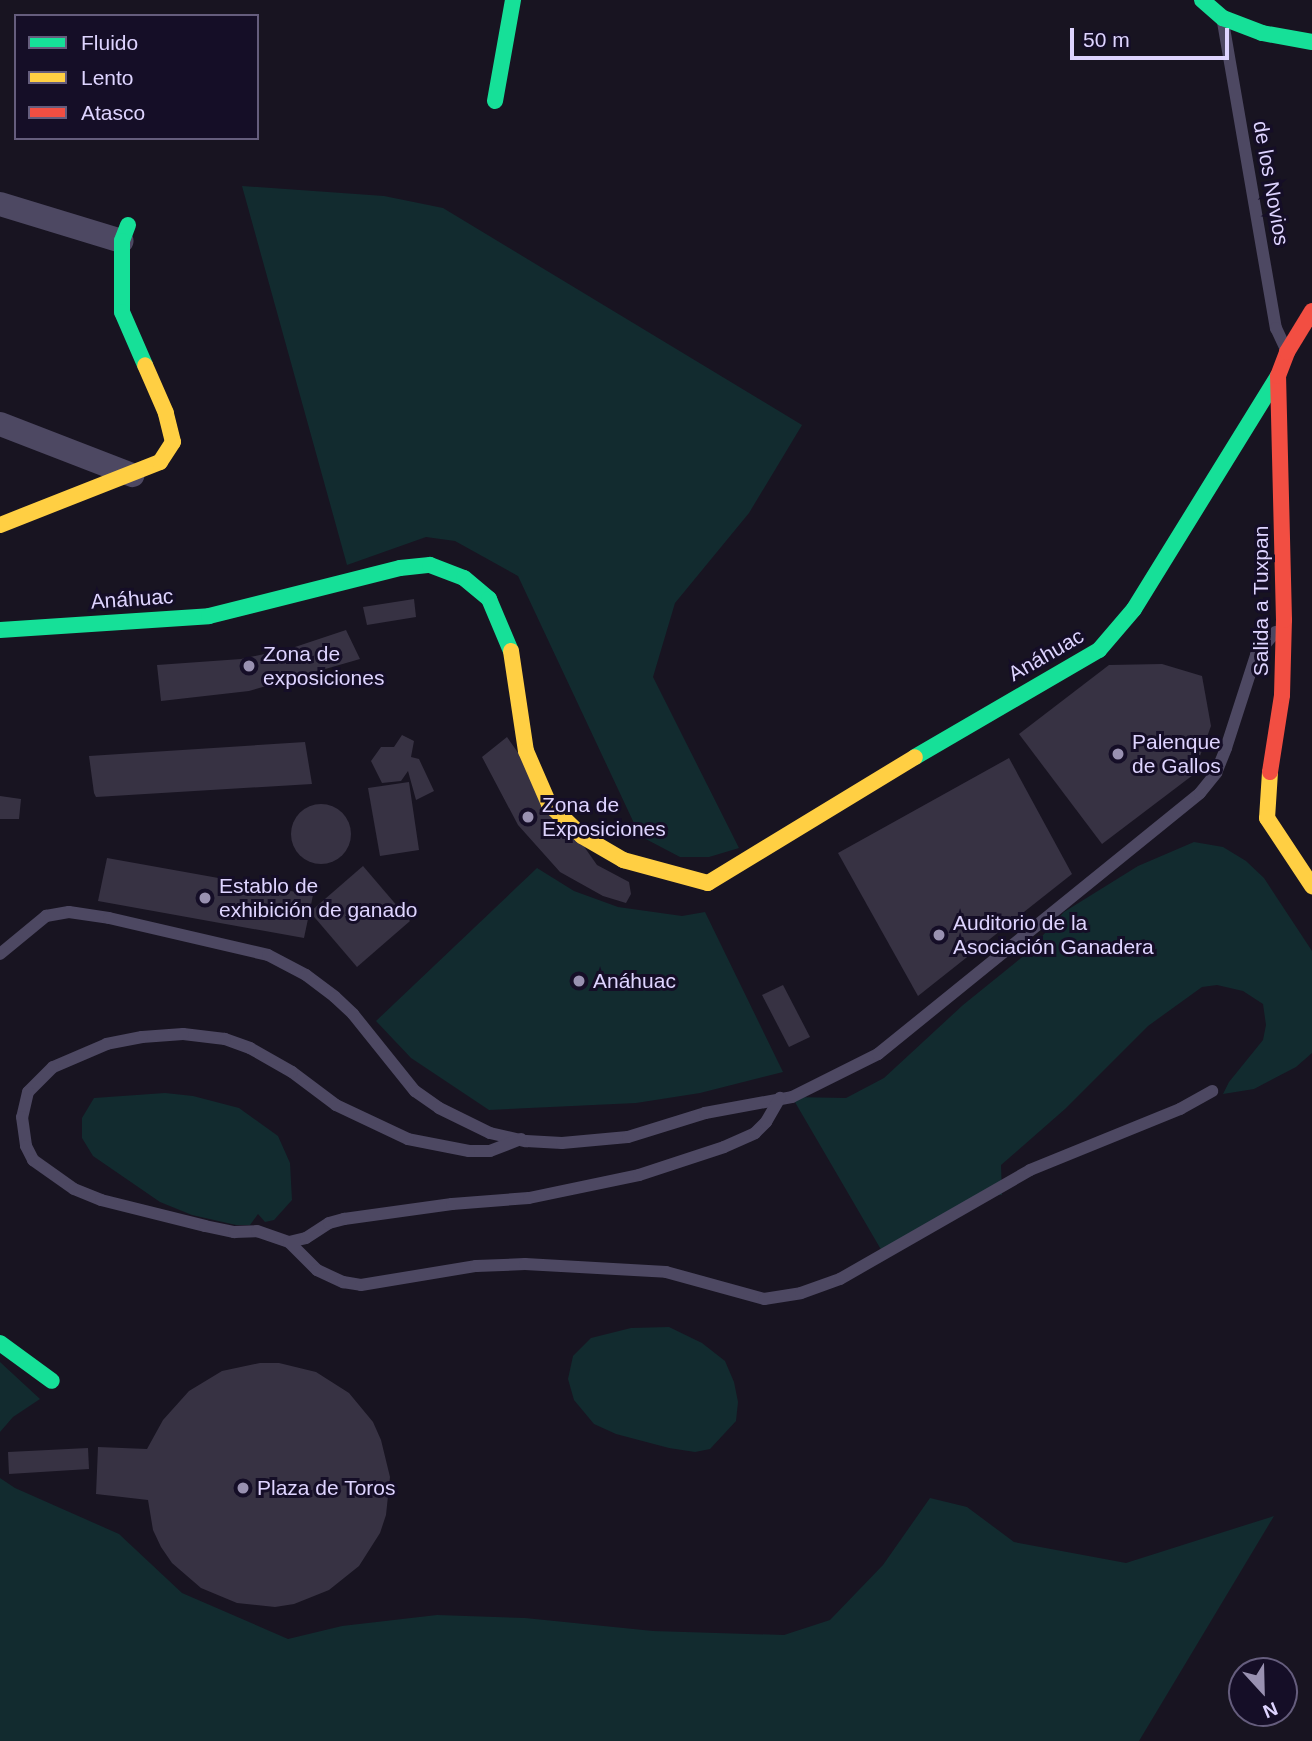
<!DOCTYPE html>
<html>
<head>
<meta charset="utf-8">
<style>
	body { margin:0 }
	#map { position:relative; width:1312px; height:1741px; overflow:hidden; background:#181421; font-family:Arial,sans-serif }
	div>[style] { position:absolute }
	.green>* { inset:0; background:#122b2f }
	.building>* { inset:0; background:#373243 }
	.round { border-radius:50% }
	.lane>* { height:12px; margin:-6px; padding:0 6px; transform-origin:6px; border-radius:6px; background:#4d4862 }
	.street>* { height:24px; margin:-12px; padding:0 12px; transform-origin:12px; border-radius:12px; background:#4d4862 }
	.fast>* { height:16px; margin:-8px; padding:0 8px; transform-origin:8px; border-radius:8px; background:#16e098 }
	.slow>* { height:16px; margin:-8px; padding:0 8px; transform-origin:8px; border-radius:8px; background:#ffcf43 }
	.jam>* { height:16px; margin:-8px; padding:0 8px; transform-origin:8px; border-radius:8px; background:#f24e42 }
	.dots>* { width:19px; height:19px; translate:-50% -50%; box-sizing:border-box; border:4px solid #150e27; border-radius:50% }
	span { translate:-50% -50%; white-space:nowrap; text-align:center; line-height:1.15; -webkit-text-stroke:6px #150e27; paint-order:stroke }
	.street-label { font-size:21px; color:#ded4ff }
	.poi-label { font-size:21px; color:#ded4ff }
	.left { translate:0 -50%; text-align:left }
	.legend { position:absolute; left:14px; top:14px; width:245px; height:126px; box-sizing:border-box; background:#150e27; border:2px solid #655d7d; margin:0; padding:9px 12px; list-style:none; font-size:21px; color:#ded4ff }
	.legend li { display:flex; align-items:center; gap:14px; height:35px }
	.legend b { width:35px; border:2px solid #655d7d }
	.north { position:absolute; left:1228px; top:1657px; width:70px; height:70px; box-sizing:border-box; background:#150e27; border:2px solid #655d7d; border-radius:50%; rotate:158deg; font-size:19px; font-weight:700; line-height:28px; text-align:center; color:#ded4ff }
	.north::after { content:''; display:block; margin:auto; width:24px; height:32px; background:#9991b1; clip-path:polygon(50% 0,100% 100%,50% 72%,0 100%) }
	.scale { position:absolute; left:1070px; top:28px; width:159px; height:32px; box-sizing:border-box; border:4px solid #ded4ff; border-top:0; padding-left:9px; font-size:21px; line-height:24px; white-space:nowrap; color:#ded4ff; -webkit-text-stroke:5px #150e27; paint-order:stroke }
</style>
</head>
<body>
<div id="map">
	<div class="green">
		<div style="clip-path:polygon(242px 186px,384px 196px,443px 208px,802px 425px,749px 513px,675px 603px,653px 677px,739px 848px,709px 857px,680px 857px,640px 836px,518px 576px,455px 541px,426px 537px,347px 565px)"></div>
		<div style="clip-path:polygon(1194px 842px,1223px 847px,1246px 861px,1264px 878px,1312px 951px,1312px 1053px,1296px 1067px,1254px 1089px,1223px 1094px,1229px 1082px,1263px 1040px,1266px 1025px,1263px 1004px,1243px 991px,1217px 985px,1202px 987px,1148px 1026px,1065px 1109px,1001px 1165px,1002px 1195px,982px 1195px,883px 1253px,792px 1097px,846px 1098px,884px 1078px,963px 1005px,1026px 954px,1064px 912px,1138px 866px)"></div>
		<div style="clip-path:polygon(537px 868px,574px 891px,618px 907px,682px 916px,705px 912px,783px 1072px,700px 1093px,636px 1103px,489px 1110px,411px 1058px,376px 1021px)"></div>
		<div style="clip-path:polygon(165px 1093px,193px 1096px,239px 1108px,278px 1136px,290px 1163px,292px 1200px,274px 1220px,265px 1222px,258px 1214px,250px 1225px,236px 1225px,192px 1215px,160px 1202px,93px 1156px,82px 1138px,82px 1118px,94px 1098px)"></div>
		<div style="clip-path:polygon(669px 1327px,702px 1343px,725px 1361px,734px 1382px,738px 1402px,736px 1421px,710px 1449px,695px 1452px,669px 1448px,616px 1434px,594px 1424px,574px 1400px,568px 1379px,573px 1356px,591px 1338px,631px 1328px)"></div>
		<div style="clip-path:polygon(0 1362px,40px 1399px,13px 1417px,0 1432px)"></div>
		<div style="clip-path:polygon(0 1478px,15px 1488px,119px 1534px,182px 1593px,288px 1639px,342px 1626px,437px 1615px,525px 1618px,653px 1631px,784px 1635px,830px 1620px,883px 1565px,930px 1498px,967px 1507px,1014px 1542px,1126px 1563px,1274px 1516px,1139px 1741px,0 1741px)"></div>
	</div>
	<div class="building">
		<div style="clip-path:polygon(414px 599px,416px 617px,367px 625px,363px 607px)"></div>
		<div style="clip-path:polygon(346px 630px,360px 659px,249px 691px,161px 701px,157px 665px,241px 659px,292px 648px)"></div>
		<div style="clip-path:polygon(1162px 664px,1202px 676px,1211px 726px,1193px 775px,1102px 844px,1019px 734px,1109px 665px)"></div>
		<div style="clip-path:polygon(402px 735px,414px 741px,411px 757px,419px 759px,434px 791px,416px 800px,408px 771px,401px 781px,382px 783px,371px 761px,381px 747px,394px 747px)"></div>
		<div style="clip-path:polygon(507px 737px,597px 865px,629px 882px,631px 894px,626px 903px,603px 896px,560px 872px,518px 825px,482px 757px)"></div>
		<div style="clip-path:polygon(305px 742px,312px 784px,96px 797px,94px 793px,89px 756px)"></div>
		<div style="clip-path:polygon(1009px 758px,1072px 874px,918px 996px,838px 853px)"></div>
		<div style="clip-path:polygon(409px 782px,419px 850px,380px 856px,368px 788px)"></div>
		<div style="clip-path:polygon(0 796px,21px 799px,19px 819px,0 819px)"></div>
		<div class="round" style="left:291px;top:804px;width:60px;height:60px"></div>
		<div style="clip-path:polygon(107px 858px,313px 895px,304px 938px,98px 901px)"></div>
		<div style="clip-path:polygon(363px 866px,410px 921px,357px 967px,310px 912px)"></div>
		<div style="clip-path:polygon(783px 985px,810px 1037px,789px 1047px,762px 995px)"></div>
		<div style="clip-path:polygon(260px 1363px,279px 1363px,316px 1372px,349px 1393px,373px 1422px,381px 1440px,390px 1477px,386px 1515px,380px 1533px,359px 1566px,329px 1590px,294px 1604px,275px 1607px,237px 1603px,201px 1588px,172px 1563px,161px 1547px,153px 1530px,148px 1500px,96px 1494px,98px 1447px,147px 1449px,163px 1420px,189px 1391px,222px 1371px)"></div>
		<div style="clip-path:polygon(88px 1448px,89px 1469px,9px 1474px,8px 1452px)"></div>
	</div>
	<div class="lane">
		<div style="left:1223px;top:22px;width:311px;rotate:80.2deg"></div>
		<div style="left:1276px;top:328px;width:21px;rotate:65deg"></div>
		<div style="left:0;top:954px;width:60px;rotate:-39.6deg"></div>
		<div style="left:46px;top:916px;width:23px;rotate:-10deg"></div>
		<div style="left:69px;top:912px;width:40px;rotate:8.5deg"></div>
		<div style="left:109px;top:918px;width:163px;rotate:13.1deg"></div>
		<div style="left:268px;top:955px;width:43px;rotate:27.8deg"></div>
		<div style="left:306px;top:975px;width:36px;rotate:37deg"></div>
		<div style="left:335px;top:997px;width:25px;rotate:43deg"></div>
		<div style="left:353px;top:1014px;width:99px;rotate:51.2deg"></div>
		<div style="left:415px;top:1091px;width:29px;rotate:35deg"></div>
		<div style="left:439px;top:1108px;width:57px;rotate:26.1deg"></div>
		<div style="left:490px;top:1133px;width:37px;rotate:13deg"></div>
		<div style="left:526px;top:1141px;width:36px;rotate:3deg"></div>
		<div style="left:562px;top:1143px;width:66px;rotate:-5.2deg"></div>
		<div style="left:628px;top:1137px;width:81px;rotate:-17.3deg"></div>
		<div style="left:705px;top:1113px;width:88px;rotate:-10.4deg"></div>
		<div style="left:792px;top:1097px;width:96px;rotate:-26.6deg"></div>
		<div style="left:878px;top:1054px;width:414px;rotate:-39deg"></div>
		<div style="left:1200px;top:793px;width:26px;rotate:-51deg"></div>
		<div style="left:1216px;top:773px;width:27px;rotate:-68deg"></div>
		<div style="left:1226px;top:748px;width:98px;rotate:-72.1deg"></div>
		<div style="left:1256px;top:655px;width:30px;rotate:-50deg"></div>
		<div style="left:521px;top:1139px;width:33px;rotate:159deg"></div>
		<div style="left:490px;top:1151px;width:21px;rotate:180deg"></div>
		<div style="left:469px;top:1151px;width:62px;rotate:-168.9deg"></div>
		<div style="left:408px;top:1139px;width:80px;rotate:-154.7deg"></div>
		<div style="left:336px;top:1105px;width:55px;rotate:-143.1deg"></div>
		<div style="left:292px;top:1072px;width:48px;rotate:-150.3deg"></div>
		<div style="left:250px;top:1048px;width:27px;rotate:-160deg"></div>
		<div style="left:225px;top:1039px;width:42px;rotate:-173.2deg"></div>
		<div style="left:183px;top:1034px;width:41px;rotate:175.8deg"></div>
		<div style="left:142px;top:1037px;width:36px;rotate:169deg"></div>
		<div style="left:107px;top:1044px;width:59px;rotate:156.9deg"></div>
		<div style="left:53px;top:1067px;width:35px;rotate:135deg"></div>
		<div style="left:28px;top:1092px;width:26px;rotate:103deg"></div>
		<div style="left:22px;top:1117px;width:29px;rotate:82deg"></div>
		<div style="left:26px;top:1146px;width:16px;rotate:63deg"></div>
		<div style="left:33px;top:1160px;width:50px;rotate:35.3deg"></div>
		<div style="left:74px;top:1189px;width:29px;rotate:22deg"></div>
		<div style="left:101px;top:1200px;width:107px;rotate:14deg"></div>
		<div style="left:205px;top:1226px;width:30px;rotate:12deg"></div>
		<div style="left:234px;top:1232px;width:23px;rotate:-2deg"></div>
		<div style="left:257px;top:1231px;width:34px;rotate:19deg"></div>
		<div style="left:289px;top:1242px;width:17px;rotate:-13deg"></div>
		<div style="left:306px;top:1238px;width:27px;rotate:-33deg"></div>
		<div style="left:329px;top:1223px;width:16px;rotate:-15deg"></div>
		<div style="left:344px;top:1219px;width:109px;rotate:-7.9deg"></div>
		<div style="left:452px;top:1204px;width:77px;rotate:-4.5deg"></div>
		<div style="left:529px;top:1198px;width:112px;rotate:-11.8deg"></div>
		<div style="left:639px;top:1175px;width:89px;rotate:-18.2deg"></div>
		<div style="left:724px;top:1147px;width:34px;rotate:-24deg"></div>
		<div style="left:755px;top:1133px;width:16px;rotate:-45deg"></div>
		<div style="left:766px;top:1122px;width:28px;rotate:-60deg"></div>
		<div style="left:289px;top:1242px;width:40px;rotate:45deg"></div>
		<div style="left:317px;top:1270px;width:29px;rotate:25deg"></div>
		<div style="left:343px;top:1282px;width:18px;rotate:9deg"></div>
		<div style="left:361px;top:1285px;width:117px;rotate:-9.4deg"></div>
		<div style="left:476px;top:1266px;width:49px;rotate:-2.3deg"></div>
		<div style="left:525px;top:1264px;width:141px;rotate:3.2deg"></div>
		<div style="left:666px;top:1272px;width:102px;rotate:15.4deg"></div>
		<div style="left:764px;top:1299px;width:37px;rotate:-9deg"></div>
		<div style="left:801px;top:1293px;width:41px;rotate:-19.7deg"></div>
		<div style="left:840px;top:1279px;width:219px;rotate:-29.8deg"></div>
		<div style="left:1030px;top:1170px;width:162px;rotate:-22.1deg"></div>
		<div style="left:1180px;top:1109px;width:37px;rotate:-29deg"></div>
	</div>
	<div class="street">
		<div style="left:0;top:204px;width:127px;rotate:16.9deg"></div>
		<div style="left:0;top:424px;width:142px;rotate:21.1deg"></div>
	</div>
	<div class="fast">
		<div style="left:1202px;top:0;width:28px;rotate:41deg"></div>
		<div style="left:1223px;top:18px;width:42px;rotate:21deg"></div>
		<div style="left:1262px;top:33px;width:51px;rotate:10.2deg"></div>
		<div style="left:495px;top:101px;width:103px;rotate:-79.9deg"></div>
		<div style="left:128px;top:225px;width:17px;rotate:111deg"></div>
		<div style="left:122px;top:241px;width:71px;rotate:90deg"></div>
		<div style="left:122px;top:312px;width:58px;rotate:66.5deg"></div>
		<div style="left:0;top:630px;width:209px;rotate:-3.8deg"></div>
		<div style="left:209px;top:616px;width:197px;rotate:-14.1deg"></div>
		<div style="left:400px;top:568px;width:30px;rotate:-6deg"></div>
		<div style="left:430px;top:565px;width:36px;rotate:21deg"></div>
		<div style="left:464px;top:578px;width:33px;rotate:40deg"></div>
		<div style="left:489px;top:599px;width:56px;rotate:67.1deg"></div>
		<div style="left:915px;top:757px;width:213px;rotate:-30.2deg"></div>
		<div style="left:1099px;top:650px;width:54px;rotate:-49.5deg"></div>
		<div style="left:1134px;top:609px;width:274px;rotate:-58.3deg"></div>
		<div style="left:0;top:1343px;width:64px;rotate:36.2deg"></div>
	</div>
	<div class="slow">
		<div style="left:0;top:525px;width:172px;rotate:-21.5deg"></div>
		<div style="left:160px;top:462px;width:24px;rotate:-57deg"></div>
		<div style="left:173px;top:442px;width:30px;rotate:-104deg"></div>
		<div style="left:166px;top:413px;width:52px;rotate:-113.6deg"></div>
		<div style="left:511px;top:651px;width:101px;rotate:81.5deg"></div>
		<div style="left:526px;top:751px;width:58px;rotate:66.5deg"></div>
		<div style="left:549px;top:804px;width:46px;rotate:44.1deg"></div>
		<div style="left:582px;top:836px;width:48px;rotate:30.3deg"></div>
		<div style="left:623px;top:860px;width:88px;rotate:15.1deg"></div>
		<div style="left:708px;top:883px;width:242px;rotate:-31.3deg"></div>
		<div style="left:1270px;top:772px;width:46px;rotate:93.7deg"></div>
		<div style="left:1267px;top:818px;width:82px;rotate:56.5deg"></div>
	</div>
	<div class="jam">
		<div style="left:1270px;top:772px;width:78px;rotate:-81.1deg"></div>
		<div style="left:1282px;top:695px;width:75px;rotate:-88.5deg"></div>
		<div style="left:1284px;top:620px;width:244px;rotate:-91.4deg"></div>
		<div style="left:1278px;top:376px;width:26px;rotate:-69deg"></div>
		<div style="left:1287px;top:352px;width:48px;rotate:-58.6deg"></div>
	</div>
	<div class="dots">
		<div style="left:249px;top:666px;background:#9991b1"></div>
		<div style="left:1118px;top:754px;background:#9991b1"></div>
		<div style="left:528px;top:817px;background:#9991b1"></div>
		<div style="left:205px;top:898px;background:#9991b1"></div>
		<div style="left:939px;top:935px;background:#9991b1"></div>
		<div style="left:579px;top:981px;background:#9991b1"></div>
		<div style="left:243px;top:1488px;background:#9991b1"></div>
	</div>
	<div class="street-label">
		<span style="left:1271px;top:183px;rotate:80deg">de los Novios</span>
		<span style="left:132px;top:599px;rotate:-4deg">Anáhuac</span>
		<span style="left:1261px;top:601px;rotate:-90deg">Salida a Tuxpan</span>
		<span style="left:1046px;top:655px;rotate:-30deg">Anáhuac</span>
	</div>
	<div class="poi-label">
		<span class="left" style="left:263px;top:666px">Zona de<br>exposiciones</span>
		<span class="left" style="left:1132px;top:754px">Palenque<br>de Gallos</span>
		<span class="left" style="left:542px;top:817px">Zona de<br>Exposiciones</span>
		<span class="left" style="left:219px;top:898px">Establo de<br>exhibición de ganado</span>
		<span class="left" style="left:953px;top:935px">Auditorio de la<br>Asociación Ganadera</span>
		<span class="left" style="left:593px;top:981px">Anáhuac</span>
		<span class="left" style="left:257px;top:1488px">Plaza de Toros</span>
	</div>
	<ul class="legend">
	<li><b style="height:9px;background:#16e098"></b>Fluido</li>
	<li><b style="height:9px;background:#ffcf43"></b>Lento</li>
	<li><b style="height:9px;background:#f24e42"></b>Atasco</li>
	</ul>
	<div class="north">N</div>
	<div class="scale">50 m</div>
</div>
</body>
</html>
